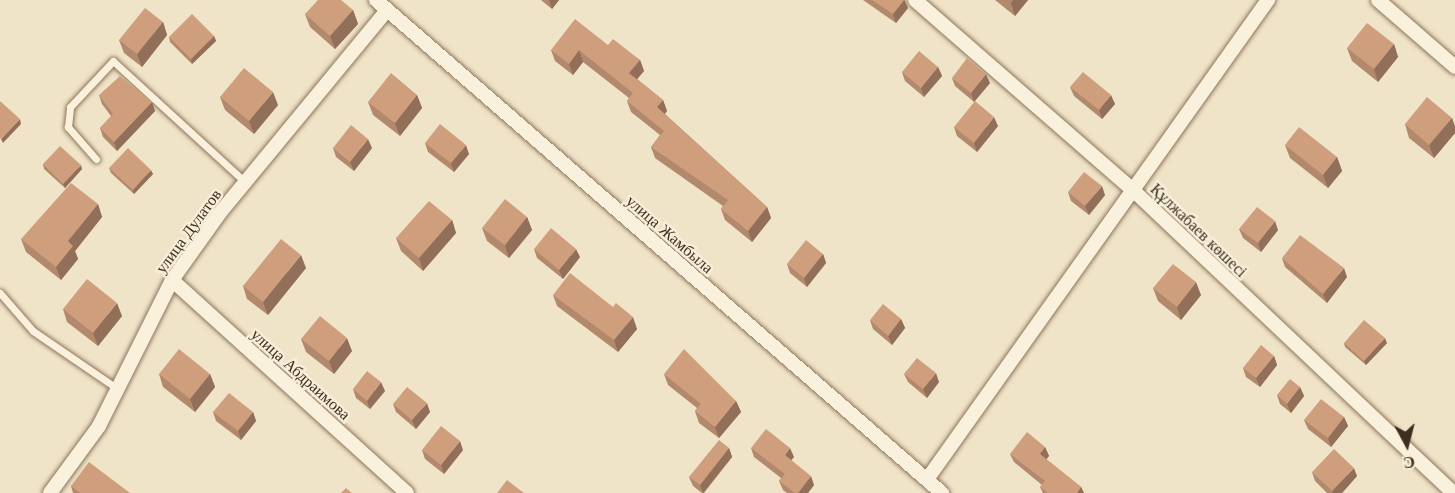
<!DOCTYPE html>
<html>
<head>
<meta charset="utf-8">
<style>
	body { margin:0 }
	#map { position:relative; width:1455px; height:493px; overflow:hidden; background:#f0e4c8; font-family:"Libre Baskerville",serif }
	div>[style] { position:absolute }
	.roads { filter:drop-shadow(0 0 2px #8d765c) drop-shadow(0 0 2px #8d765c) }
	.lane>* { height:7px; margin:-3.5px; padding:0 3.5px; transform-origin:3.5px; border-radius:3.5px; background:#faf1dc }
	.street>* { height:14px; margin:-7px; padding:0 7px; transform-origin:7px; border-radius:7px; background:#faf1dc }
	.wall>* { inset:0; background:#b2896c }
	.shaded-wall>* { inset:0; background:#916f58 }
	.building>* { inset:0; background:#cf9f7d }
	span { translate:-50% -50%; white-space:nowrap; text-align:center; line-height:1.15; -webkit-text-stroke:5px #f7eed8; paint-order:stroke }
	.street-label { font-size:16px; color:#3d2e20 }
	.north { position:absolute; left:1377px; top:415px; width:60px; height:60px; -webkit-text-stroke:4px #f7eed8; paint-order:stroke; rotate:173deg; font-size:16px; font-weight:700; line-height:24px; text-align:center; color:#3d2e20 }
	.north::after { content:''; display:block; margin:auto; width:21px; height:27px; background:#3d2e20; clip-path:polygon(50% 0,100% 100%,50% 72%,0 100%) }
</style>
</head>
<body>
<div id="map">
	<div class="roads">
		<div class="lane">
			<div style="left:96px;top:159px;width:43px;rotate:-131.2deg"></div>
			<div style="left:68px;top:127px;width:20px;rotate:-84deg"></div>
			<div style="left:70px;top:107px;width:63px;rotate:-46.9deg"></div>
			<div style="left:113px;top:61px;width:179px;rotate:42.5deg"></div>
			<div style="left:0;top:293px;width:50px;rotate:49deg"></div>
			<div style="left:33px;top:331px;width:99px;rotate:34.3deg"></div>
		</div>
		<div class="street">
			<div style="left:376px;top:0;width:751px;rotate:41.06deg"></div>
			<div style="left:915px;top:0;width:291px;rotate:41.1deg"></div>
			<div style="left:1134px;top:191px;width:439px;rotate:43.4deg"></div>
			<div style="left:1378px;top:0;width:102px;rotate:41deg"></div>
			<div style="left:172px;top:280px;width:317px;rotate:42.2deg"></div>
			<div style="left:928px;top:478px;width:587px;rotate:-54.58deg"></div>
			<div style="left:50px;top:493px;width:83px;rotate:-53.8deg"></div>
			<div style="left:99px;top:426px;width:163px;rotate:-63.4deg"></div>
			<div style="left:172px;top:280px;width:81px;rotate:-54.5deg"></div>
			<div style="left:219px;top:214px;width:264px;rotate:-50.5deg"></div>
		</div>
	</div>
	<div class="wall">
		<div style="clip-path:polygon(541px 0,559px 0,552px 9px)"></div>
		<div style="clip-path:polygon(863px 0,905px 0,908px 8px,896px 23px)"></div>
		<div style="clip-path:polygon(995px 0,1028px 0,1015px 16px)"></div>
		<div style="clip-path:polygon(353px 10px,358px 24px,335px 49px,310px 27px,305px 14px)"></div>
		<div style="clip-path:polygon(163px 22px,167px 35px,142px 67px,124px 53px,119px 40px)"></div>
		<div style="clip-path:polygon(214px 36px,216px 41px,192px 64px,170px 42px,169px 37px)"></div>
		<div style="clip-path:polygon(1394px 44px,1398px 57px,1378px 82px,1352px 61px,1347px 48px)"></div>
		<div style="clip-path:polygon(608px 45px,640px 60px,644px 71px,637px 79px,663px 100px,667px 111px,665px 114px,767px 207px,771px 218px,752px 242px,725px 220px,721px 209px,723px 206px,655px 158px,651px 147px,660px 135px,631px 112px,627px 101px,629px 98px,583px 62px,573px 75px,555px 61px,551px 50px)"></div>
		<div style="clip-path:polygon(938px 67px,942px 76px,924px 97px,905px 81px,902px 72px)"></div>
		<div style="clip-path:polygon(952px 78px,990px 83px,974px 102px,955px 86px)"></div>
		<div style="clip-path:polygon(1070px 87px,1115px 104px,1102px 119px,1074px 96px)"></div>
		<div style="clip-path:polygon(99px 95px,152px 102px,155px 111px,117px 151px,103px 137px,100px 128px,111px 116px,102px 104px)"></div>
		<div style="clip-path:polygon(417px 95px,422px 108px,400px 136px,373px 115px,368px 102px)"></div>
		<div style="clip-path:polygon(220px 97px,278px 105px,254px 134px,225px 110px)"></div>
		<div style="clip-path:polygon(1452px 118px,1455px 127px,1455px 133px,1434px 158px,1409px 138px,1405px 124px)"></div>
		<div style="clip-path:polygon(998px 126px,977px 152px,957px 136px,954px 127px)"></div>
		<div style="clip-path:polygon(425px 143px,469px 154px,454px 172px,428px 152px)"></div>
		<div style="clip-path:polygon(1285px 145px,1337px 157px,1342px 171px,1328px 188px,1290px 158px)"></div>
		<div style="clip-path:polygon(333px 148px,372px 148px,354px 171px,336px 157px)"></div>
		<div style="clip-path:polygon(43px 164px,82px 169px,65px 188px,44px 169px)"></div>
		<div style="clip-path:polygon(109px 168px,153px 174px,134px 194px,111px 173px)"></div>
		<div style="clip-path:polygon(1068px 192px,1105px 195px,1089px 215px,1071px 201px)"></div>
		<div style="clip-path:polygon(98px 204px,102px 217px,75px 251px,78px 259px,61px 280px,26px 252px,21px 239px)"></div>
		<div style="clip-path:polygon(527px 217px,532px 230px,509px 258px,487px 241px,482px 228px)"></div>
		<div style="clip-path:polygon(452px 220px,456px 233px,423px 271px,401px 251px,396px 238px)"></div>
		<div style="clip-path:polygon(1239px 229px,1278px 230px,1261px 252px,1243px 238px)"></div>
		<div style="clip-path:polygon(534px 249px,580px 257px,563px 279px,537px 258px)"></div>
		<div style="clip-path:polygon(823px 254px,826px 263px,807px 287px,790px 273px,787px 264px)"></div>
		<div style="clip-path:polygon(1282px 258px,1347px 277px,1327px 303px,1285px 267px)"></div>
		<div style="clip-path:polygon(306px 268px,268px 315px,247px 299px,243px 286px)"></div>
		<div style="clip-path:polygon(1153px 288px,1201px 295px,1181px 320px,1158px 301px)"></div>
		<div style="clip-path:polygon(553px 295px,613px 307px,637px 329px,618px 352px,557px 306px)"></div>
		<div style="clip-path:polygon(63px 309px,122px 316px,98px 346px,67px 322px)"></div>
		<div style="clip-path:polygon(901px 319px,905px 328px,892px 345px,873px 329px,870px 320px)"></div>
		<div style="clip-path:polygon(301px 339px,352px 351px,334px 374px,306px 352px)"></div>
		<div style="clip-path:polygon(1344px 343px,1387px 343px,1366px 365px,1345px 347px)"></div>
		<div style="clip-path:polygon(1274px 356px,1277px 365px,1260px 387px,1246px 377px,1243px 368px)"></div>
		<div style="clip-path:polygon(159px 374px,210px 374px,215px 387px,195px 412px,163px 387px)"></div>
		<div style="clip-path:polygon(664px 374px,736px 401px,741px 412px,719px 438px,699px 423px,695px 411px,697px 408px,668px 385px)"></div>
		<div style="clip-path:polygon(904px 374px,939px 382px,927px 398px,908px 382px)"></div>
		<div style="clip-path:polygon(1300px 387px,1304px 396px,1291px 413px,1280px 404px,1277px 395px)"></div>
		<div style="clip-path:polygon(353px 389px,385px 391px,370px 409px,356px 398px)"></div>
		<div style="clip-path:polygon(393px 404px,430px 412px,416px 429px,396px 412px)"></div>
		<div style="clip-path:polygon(213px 412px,253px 412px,256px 421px,241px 440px,216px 421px)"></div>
		<div style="clip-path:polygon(1344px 417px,1348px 426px,1331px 447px,1308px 429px,1304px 420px)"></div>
		<div style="clip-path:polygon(1045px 447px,1049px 456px,1046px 459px,1081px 487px,1084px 493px,1043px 493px,1040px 487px,1042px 485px,1014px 462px,1010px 454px)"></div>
		<div style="clip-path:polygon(729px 448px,732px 457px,704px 493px,702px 493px,693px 486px,689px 477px)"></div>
		<div style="clip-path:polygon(751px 448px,794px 457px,791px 460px,814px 485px,808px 493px,787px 493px,783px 490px,779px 481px,781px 478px,754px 457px)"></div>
		<div style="clip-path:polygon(422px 450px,463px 450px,444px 474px,425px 459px)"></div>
		<div style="clip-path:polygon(1312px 472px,1357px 476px,1342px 493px,1327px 493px,1315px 481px)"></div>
		<div style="clip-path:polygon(71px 486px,130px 493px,73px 493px)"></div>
	</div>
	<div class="shaded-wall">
		<div style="clip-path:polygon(549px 0,559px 0,552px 9px)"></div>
		<div style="clip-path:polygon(904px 0,908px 8px,896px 23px,893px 14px)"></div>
		<div style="clip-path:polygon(1013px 0,1028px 0,1015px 16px,1011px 3px)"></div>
		<div style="clip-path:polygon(353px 10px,358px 24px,335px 49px,330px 36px)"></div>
		<div style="clip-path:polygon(163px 22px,167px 35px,142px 67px,137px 54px)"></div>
		<div style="clip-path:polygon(214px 36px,216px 41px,192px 64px,191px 59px)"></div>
		<div style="clip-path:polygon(1394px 44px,1398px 57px,1378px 82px,1374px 69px)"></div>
		<div style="clip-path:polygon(579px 50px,583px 62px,573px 75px,569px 64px)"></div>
		<div style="clip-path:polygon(640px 60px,644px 71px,633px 84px,629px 73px)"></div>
		<div style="clip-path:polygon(938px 67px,942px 76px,924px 97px,921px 88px)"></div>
		<div style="clip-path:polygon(986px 74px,990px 83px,974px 102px,971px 93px)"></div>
		<div style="clip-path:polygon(273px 92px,278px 105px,254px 134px,249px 121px)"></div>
		<div style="clip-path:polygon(417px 95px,422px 108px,400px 136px,395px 123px)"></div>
		<div style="clip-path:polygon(1111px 95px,1115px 104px,1102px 119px,1099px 110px)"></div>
		<div style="clip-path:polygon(663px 100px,667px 111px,661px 118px,657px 107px)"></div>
		<div style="clip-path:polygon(152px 102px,155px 111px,117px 151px,114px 142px)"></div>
		<div style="clip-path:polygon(994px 117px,998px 126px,977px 152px,974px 143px)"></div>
		<div style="clip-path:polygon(1452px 118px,1455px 127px,1455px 133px,1434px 158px,1429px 145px)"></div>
		<div style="clip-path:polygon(20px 119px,21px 124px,3px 143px,1px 139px)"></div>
		<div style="clip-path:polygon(368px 139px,372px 148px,354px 171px,350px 162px)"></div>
		<div style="clip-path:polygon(466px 145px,469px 154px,454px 172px,451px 163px)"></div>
		<div style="clip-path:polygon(1337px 157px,1342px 171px,1328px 188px,1323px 175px)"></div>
		<div style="clip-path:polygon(81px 165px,82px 169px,65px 188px,63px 184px)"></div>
		<div style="clip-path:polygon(151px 170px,153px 174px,134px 194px,133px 190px)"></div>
		<div style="clip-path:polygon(1102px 186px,1105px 195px,1089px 215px,1085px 206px)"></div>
		<div style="clip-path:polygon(98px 204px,102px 217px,75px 251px,78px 259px,61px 280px,56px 267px,68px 241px)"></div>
		<div style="clip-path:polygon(767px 207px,771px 218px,752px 242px,748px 231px)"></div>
		<div style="clip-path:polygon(527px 217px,532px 230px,509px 258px,505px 245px)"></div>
		<div style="clip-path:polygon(452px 220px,456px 233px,423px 271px,419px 258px)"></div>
		<div style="clip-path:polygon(1275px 221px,1278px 230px,1261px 252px,1258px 243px)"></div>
		<div style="clip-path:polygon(576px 249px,580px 257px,563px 279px,559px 270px)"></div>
		<div style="clip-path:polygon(823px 254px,826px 263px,807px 287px,804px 278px)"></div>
		<div style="clip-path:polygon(301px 255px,306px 268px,268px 315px,263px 302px)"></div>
		<div style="clip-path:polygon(1344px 268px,1347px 277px,1327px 303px,1323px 294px)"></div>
		<div style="clip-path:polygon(1196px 282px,1201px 295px,1181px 320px,1177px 307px)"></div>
		<div style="clip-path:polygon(117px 303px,122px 316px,98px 346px,93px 333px)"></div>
		<div style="clip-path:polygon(633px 317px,637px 329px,618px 352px,614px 340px)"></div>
		<div style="clip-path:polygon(901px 319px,905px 328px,892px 345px,888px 336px)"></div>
		<div style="clip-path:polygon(347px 338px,352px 351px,334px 374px,329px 361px)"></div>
		<div style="clip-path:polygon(1385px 338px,1387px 343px,1366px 365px,1364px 361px)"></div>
		<div style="clip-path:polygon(1274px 356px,1277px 365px,1260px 387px,1256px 378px)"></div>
		<div style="clip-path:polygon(936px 373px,939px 382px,927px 398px,923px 389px)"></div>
		<div style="clip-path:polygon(210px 374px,215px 387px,195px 412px,190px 399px)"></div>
		<div style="clip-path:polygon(381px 382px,385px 391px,370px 409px,367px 401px)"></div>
		<div style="clip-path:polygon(1300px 387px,1304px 396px,1291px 413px,1287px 404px)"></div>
		<div style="clip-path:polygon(736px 401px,741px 412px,719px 438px,715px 427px)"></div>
		<div style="clip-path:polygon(427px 403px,430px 412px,416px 429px,412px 420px)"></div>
		<div style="clip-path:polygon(253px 412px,256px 421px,241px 440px,238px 431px)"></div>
		<div style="clip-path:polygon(1344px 417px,1348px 426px,1331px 447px,1328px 438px)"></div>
		<div style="clip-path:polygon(460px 441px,463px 450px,444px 474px,441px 465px)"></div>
		<div style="clip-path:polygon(1045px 447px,1049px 456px,1043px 463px,1040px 454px)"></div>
		<div style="clip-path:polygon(729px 448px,732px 457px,703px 493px,700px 485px)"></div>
		<div style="clip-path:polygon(790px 448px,794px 457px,788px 464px,785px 455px)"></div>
		<div style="clip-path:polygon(1354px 468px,1357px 476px,1342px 493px,1333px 493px,1332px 491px)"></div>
		<div style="clip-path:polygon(811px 476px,814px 485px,808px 493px,798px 493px)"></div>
		<div style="clip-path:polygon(1081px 487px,1084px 493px,1077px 493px)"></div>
	</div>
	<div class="building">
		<div style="clip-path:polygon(318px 0,341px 0,353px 10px,330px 36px,305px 14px)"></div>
		<div style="clip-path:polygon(872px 0,904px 0,893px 14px)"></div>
		<div style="clip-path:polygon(145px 8px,163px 22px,137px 54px,119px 40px)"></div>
		<div style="clip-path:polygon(192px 14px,214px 36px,191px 59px,169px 37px)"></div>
		<div style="clip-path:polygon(575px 19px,608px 45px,613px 39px,640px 60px,629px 73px,663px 100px,657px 107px,767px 207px,748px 231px,721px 209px,728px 200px,651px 147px,664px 131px,627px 101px,633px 93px,579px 50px,569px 64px,551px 50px)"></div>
		<div style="clip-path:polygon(1367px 23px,1394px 44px,1374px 69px,1347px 48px)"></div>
		<div style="clip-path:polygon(919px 51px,938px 67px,921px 88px,902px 72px)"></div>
		<div style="clip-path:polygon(967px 58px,986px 74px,971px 93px,952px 78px)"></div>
		<div style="clip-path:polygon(244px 68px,273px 92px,249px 121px,220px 97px)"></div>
		<div style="clip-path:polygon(1083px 72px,1111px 95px,1099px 110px,1070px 87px)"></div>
		<div style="clip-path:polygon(391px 73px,417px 95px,395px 123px,368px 102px)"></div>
		<div style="clip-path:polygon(120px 76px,152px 102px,114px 142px,100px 128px,113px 114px,99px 95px)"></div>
		<div style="clip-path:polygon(1427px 97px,1452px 118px,1429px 145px,1405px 124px)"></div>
		<div style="clip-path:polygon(0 101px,20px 119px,1px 139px,0 138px)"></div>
		<div style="clip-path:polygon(975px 101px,994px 117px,974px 143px,954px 127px)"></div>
		<div style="clip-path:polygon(440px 124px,466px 145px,451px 163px,425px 143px)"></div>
		<div style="clip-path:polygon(351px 125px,368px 139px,350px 162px,333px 148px)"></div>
		<div style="clip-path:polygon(1299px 127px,1337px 157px,1323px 175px,1285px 145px)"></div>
		<div style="clip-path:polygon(60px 146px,81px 165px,63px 184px,43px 164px)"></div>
		<div style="clip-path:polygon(128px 148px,151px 170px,133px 190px,109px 168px)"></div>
		<div style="clip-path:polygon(1084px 172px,1102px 186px,1085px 206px,1068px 192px)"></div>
		<div style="clip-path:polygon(71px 183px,98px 204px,68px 241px,73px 246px,56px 267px,21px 239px)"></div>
		<div style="clip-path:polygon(505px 199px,527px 217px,505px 245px,482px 228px)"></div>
		<div style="clip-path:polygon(429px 201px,452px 220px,419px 258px,396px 238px)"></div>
		<div style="clip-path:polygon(1257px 207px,1275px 221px,1258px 243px,1239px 229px)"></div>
		<div style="clip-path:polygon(551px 228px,576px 249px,559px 270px,534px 249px)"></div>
		<div style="clip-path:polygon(1300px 235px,1344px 268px,1323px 294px,1282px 258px)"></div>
		<div style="clip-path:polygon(281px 239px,301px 255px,263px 302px,243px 286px)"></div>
		<div style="clip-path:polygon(806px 240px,823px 254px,804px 278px,787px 264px)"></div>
		<div style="clip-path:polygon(1173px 264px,1196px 282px,1177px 307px,1153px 288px)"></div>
		<div style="clip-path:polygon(570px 273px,613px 307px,616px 303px,633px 317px,614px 340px,553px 295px)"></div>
		<div style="clip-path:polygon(87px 279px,117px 303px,93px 333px,63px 309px)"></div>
		<div style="clip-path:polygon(883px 304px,901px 319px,888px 336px,870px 320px)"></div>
		<div style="clip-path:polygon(320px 316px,347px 338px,329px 361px,301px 339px)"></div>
		<div style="clip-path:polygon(1364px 320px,1385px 338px,1364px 361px,1344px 343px)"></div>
		<div style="clip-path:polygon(1261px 345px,1274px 356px,1256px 378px,1243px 368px)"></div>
		<div style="clip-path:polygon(179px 349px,210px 374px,190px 399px,159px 374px)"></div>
		<div style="clip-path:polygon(684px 349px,736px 401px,715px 427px,695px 411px,701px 404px,664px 374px)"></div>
		<div style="clip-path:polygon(917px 358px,936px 373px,923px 389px,904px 374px)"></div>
		<div style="clip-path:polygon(367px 371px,381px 382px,367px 401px,353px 389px)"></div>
		<div style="clip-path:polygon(1290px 379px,1300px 387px,1287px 404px,1277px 395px)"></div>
		<div style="clip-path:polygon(407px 387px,427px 403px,412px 420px,393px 404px)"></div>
		<div style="clip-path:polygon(229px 393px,253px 412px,238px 431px,213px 412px)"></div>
		<div style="clip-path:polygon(1321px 399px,1344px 417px,1328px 438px,1304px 420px)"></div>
		<div style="clip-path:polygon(441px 426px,460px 441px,441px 465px,422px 450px)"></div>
		<div style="clip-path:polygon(766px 429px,790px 448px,785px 455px,811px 476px,798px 493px,795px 493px,779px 481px,785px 474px,751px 448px)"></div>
		<div style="clip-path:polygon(1027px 432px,1045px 447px,1040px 454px,1081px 487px,1077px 493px,1048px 493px,1040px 487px,1045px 481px,1010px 454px)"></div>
		<div style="clip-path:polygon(719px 440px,729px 448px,700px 485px,689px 477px)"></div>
		<div style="clip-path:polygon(1334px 449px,1354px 468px,1332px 491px,1312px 472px)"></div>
		<div style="clip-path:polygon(89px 462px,130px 493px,80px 493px,71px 486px)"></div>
		<div style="clip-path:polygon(507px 480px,524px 493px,497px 493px)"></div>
		<div style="clip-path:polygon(346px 488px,352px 493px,341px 493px)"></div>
	</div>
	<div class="street-label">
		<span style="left:1199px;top:230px;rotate:44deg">Құлжабаев көшесі</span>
		<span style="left:188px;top:231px;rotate:-54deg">улица Дулатов</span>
		<span style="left:670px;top:234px;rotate:41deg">улица Жамбыла</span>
		<span style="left:301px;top:374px;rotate:42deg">улица Абдраимова</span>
	</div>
	<div class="north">С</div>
</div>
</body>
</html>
